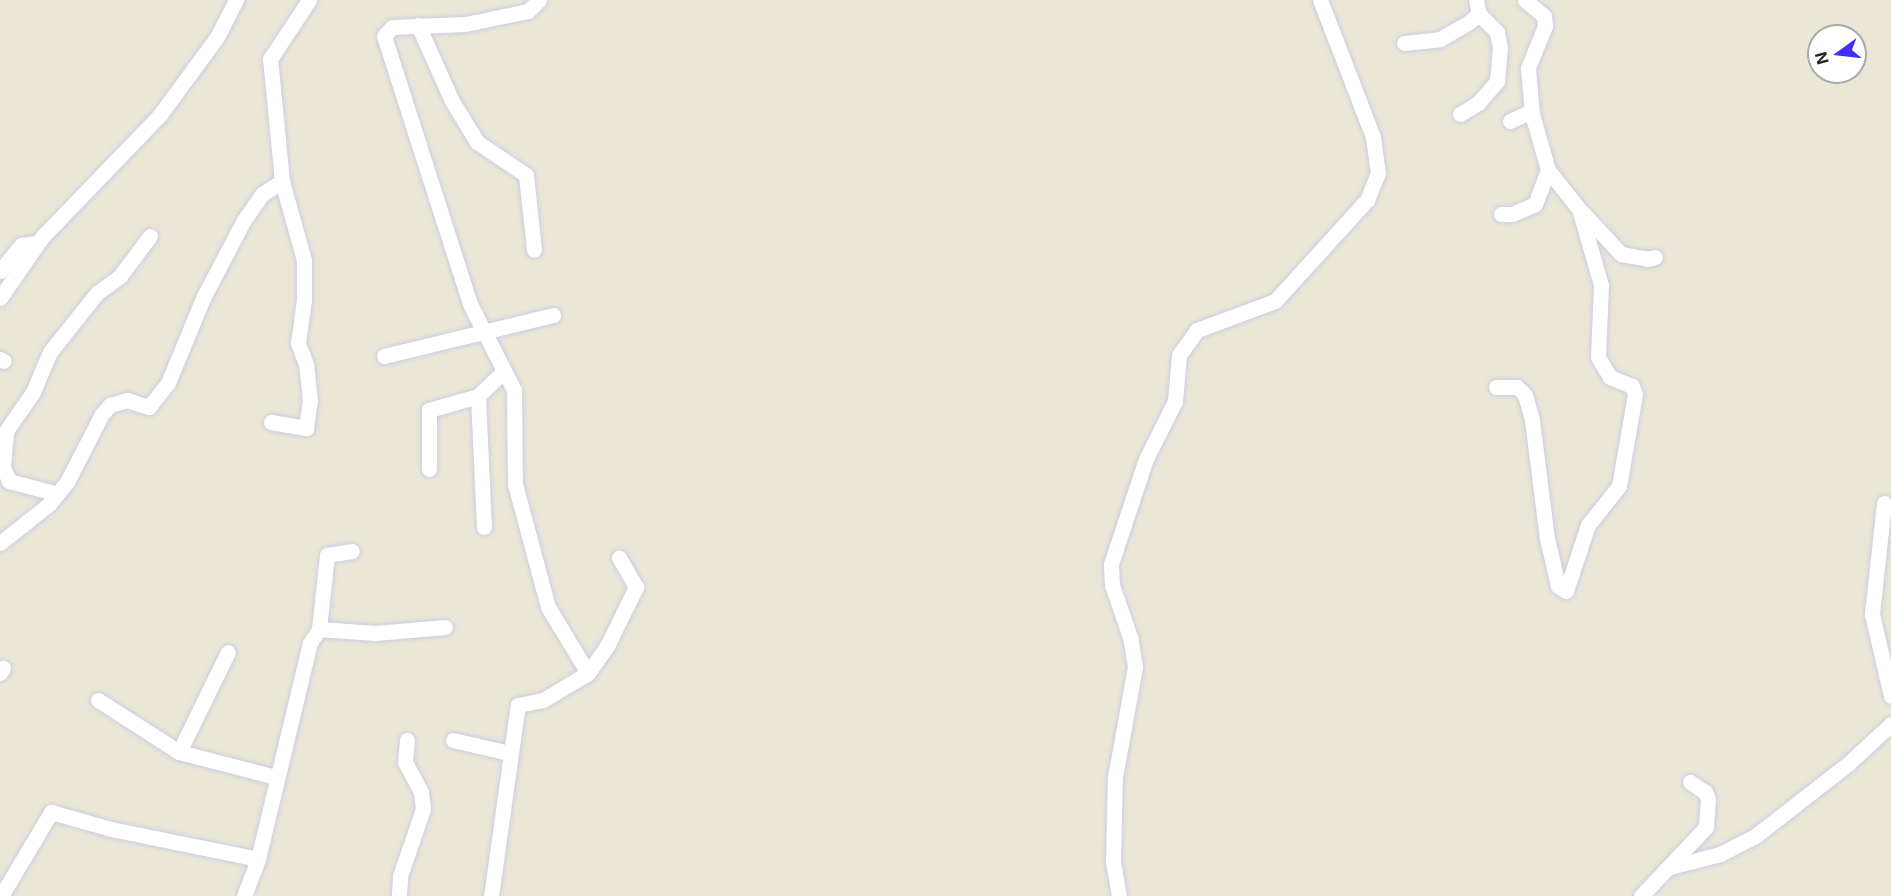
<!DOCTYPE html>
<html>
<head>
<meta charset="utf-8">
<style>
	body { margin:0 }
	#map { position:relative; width:1891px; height:896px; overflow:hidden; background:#ebe7d7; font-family:Inter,sans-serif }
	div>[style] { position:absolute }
	.roads { filter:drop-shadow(0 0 2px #cdcce1) drop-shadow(0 0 2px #cdcce1) }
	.minor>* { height:15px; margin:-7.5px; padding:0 7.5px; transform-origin:7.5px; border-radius:7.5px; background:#fff }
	span { translate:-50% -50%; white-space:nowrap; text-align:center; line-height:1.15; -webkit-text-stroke:4.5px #fff; paint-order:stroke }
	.north { position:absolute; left:1807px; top:24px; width:60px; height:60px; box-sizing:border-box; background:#fff; border:2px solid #a9a9a9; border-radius:50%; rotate:255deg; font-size:16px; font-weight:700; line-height:24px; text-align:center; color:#272727 }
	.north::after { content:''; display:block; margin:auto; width:21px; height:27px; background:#3e2fff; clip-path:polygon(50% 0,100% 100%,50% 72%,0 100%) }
</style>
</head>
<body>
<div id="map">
	<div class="roads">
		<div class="minor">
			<div style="left:539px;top:0;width:16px;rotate:135deg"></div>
			<div style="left:528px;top:11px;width:64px;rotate:168.3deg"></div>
			<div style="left:465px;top:24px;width:73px;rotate:177.6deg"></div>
			<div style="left:392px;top:27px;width:12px;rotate:132deg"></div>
			<div style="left:384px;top:36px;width:281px;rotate:72.2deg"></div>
			<div style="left:470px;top:304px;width:97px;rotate:62.9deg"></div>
			<div style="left:514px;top:390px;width:94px;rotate:89.4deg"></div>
			<div style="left:515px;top:484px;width:127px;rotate:75deg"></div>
			<div style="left:548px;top:607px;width:77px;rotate:58.8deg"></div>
			<div style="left:418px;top:25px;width:83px;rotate:65.9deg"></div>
			<div style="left:452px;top:101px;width:48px;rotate:58.6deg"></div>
			<div style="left:477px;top:142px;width:59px;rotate:34deg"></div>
			<div style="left:526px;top:175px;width:75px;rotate:83.9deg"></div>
			<div style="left:1404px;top:43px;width:36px;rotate:-6deg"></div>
			<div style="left:1440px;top:39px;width:34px;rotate:-30deg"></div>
			<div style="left:1469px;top:22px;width:13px;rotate:-39deg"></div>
			<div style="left:1479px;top:14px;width:14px;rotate:-102deg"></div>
			<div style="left:1460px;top:114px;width:21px;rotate:-31deg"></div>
			<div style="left:1478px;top:103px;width:29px;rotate:-49deg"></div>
			<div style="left:1497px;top:81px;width:33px;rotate:-85deg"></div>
			<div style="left:1500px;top:48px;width:16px;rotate:-101deg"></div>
			<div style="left:1497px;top:32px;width:25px;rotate:-135deg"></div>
			<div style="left:1510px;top:121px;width:23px;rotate:-25deg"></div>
			<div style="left:1583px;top:213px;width:56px;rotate:47.2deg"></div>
			<div style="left:1621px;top:254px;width:27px;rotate:10deg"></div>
			<div style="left:1648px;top:259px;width:7px;rotate:-16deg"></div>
			<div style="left:1501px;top:214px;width:11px"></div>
			<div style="left:1512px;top:214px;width:25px;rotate:-23deg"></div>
			<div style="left:1535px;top:204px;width:36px;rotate:-69deg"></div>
			<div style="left:0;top:271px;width:33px;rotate:-51deg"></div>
			<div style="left:21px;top:245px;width:16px;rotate:-7deg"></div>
			<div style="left:0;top:298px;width:75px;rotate:-55.3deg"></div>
			<div style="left:43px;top:236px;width:167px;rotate:-46deg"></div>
			<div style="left:159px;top:116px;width:98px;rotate:-53.7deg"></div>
			<div style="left:217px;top:37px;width:42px;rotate:-62.8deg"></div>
			<div style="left:384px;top:356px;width:174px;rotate:-13.6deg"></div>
			<div style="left:0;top:359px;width:4px;rotate:27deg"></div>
			<div style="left:1496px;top:387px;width:21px"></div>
			<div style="left:1517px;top:387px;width:11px;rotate:45deg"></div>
			<div style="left:1525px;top:395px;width:26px;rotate:74deg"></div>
			<div style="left:1532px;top:420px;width:119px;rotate:82.8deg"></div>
			<div style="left:1547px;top:538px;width:49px;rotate:77.1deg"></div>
			<div style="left:1558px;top:586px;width:9px;rotate:32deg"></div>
			<div style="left:1566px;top:591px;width:70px;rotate:-71.6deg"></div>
			<div style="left:1588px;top:525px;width:50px;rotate:-51.5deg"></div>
			<div style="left:1619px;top:486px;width:93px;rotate:-80.1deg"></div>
			<div style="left:1635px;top:394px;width:9px;rotate:-111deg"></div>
			<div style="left:1632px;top:386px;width:24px;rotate:-158deg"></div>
			<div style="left:1610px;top:377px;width:23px;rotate:-121deg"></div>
			<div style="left:1598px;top:357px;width:72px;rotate:-87.6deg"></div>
			<div style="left:1601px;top:285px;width:79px;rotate:-106.1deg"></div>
			<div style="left:1579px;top:209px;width:50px;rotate:-128.5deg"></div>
			<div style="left:1548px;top:170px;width:58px;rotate:-105.9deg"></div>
			<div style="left:1532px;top:114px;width:46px;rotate:-95deg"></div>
			<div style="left:1528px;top:68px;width:45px;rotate:-68deg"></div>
			<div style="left:1545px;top:26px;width:10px;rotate:-96deg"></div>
			<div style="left:1544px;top:16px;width:25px;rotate:-140deg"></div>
			<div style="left:478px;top:396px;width:131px;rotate:87.4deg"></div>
			<div style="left:271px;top:422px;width:36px;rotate:10deg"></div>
			<div style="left:306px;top:428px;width:27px;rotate:-82deg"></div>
			<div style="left:310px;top:401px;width:37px;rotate:-96deg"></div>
			<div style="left:306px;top:364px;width:22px;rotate:-111deg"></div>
			<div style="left:298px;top:343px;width:43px;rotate:-82.1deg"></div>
			<div style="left:304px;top:300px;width:40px;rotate:-90deg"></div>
			<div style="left:304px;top:260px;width:82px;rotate:-105.6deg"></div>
			<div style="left:429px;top:469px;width:59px;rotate:-90deg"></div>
			<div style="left:429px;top:410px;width:51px;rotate:-15.9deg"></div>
			<div style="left:478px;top:396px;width:33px;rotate:-44deg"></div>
			<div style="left:55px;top:493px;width:48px;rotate:-165.4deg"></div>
			<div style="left:9px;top:481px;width:15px;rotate:-113deg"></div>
			<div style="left:3px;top:467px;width:36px;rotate:-85deg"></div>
			<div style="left:6px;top:431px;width:47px;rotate:-55.3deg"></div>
			<div style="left:33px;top:392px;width:43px;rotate:-67deg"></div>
			<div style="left:50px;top:352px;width:75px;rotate:-51.5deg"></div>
			<div style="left:97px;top:293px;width:29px;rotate:-36deg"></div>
			<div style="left:120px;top:276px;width:50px;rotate:-53.1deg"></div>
			<div style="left:1884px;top:503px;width:112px;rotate:96.2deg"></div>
			<div style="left:1872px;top:614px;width:84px;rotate:77deg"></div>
			<div style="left:0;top:543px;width:63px;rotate:-38.5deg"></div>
			<div style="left:49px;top:504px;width:28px;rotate:-51deg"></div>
			<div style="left:67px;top:482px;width:76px;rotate:-62.8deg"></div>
			<div style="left:102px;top:414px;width:12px;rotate:-48deg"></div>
			<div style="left:110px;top:405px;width:18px;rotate:-16deg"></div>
			<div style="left:127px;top:400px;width:23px;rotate:18deg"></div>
			<div style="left:149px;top:407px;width:31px;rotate:-52deg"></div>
			<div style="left:168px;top:383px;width:92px;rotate:-67.6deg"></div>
			<div style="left:203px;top:298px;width:88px;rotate:-62.3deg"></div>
			<div style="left:244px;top:220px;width:32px;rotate:-55deg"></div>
			<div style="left:262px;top:194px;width:24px;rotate:-33deg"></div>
			<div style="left:282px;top:181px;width:123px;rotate:-95.6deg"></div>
			<div style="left:270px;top:59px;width:71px;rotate:-56.5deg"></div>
			<div style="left:319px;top:629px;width:56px;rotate:4.1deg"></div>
			<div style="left:375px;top:633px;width:70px;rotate:-4.9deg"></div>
			<div style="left:0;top:673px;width:6px;rotate:-59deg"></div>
			<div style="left:98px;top:700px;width:96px;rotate:32.7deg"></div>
			<div style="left:179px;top:752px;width:100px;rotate:14.5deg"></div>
			<div style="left:453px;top:740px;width:57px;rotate:13.1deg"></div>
			<div style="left:179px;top:752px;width:111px;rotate:-63.9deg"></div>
			<div style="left:1670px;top:867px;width:52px;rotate:-14.6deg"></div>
			<div style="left:1720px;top:854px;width:38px;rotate:-27deg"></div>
			<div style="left:1754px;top:837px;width:120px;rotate:-37.9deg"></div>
			<div style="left:1849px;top:763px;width:57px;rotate:-42.9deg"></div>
			<div style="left:1px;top:896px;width:98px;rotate:-59.2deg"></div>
			<div style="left:51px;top:812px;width:62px;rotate:15.8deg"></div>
			<div style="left:111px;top:829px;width:150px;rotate:11.5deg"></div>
			<div style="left:244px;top:896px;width:40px;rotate:-69deg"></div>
			<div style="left:258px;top:859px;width:222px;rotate:-76.5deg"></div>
			<div style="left:310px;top:643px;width:17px;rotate:-57deg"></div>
			<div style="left:319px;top:629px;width:74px;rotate:-83.8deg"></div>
			<div style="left:327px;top:555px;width:25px;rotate:-9deg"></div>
			<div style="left:399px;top:896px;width:20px;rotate:-87deg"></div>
			<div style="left:400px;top:876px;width:71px;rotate:-71.1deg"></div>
			<div style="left:423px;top:809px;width:17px;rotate:-97deg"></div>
			<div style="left:421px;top:792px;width:34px;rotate:-118deg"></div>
			<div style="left:405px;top:762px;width:22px;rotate:-85deg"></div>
			<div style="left:491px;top:896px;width:193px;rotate:-82deg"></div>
			<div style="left:518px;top:705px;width:25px;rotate:-11deg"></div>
			<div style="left:543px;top:700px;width:52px;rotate:-31deg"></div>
			<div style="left:588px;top:673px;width:35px;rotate:-55deg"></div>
			<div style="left:608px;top:644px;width:64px;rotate:-63.8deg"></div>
			<div style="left:636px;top:587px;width:34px;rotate:-120deg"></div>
			<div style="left:1119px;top:896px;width:35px;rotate:-100deg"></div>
			<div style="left:1113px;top:862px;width:85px;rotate:-88.7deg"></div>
			<div style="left:1115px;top:777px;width:112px;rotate:-79.7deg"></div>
			<div style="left:1135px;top:667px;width:30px;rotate:-99deg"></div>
			<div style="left:1130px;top:637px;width:55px;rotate:-109.1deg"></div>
			<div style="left:1112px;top:585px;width:21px;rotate:-93deg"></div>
			<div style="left:1111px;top:564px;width:111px;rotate:-71.6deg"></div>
			<div style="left:1146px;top:459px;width:65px;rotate:-63.4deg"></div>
			<div style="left:1175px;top:401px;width:46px;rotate:-85deg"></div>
			<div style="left:1179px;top:355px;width:31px;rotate:-54deg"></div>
			<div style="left:1197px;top:330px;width:83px;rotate:-20.4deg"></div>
			<div style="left:1275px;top:301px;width:137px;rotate:-47.7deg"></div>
			<div style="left:1367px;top:200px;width:29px;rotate:-68deg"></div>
			<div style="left:1378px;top:173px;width:36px;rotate:-98deg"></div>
			<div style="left:1373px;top:137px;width:147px;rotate:-111.1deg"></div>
			<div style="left:1641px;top:896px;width:95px;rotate:-46.7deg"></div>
			<div style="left:1706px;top:827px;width:28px;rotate:-86deg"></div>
			<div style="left:1708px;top:799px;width:8px;rotate:-113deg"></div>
			<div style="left:1705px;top:792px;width:18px;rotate:-146deg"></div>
		</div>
	</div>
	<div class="north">N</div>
</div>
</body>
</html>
